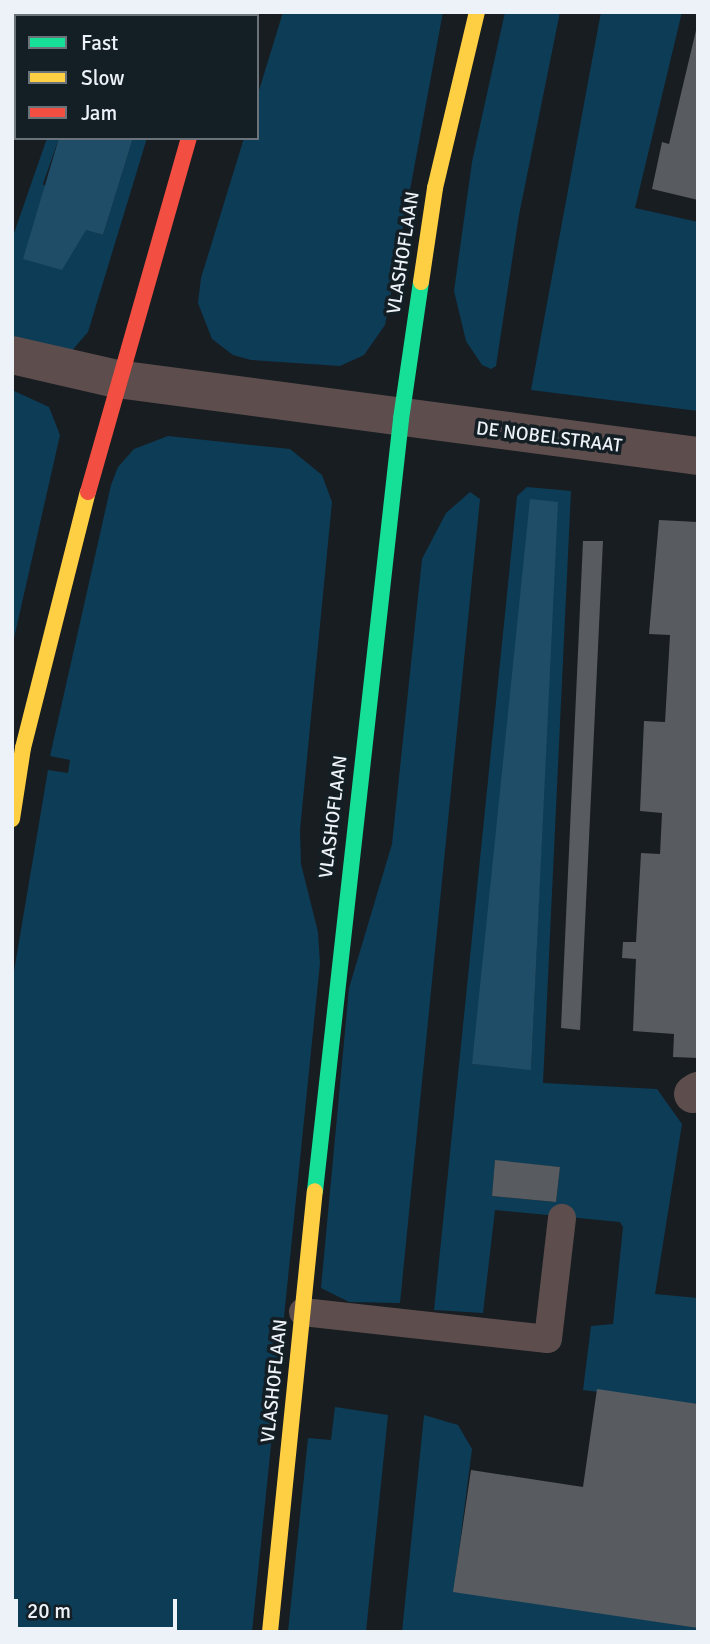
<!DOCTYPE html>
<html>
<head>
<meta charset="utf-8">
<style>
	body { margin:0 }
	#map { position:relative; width:710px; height:1644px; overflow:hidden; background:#181d21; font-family:Signika,sans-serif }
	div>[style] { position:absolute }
	.green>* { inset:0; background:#0d3c56 }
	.forest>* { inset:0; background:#1f4d68 }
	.building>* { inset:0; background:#585c60 }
	.lane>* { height:28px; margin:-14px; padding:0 14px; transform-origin:14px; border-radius:14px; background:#5d4e4d }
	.street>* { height:38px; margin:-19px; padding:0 19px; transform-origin:19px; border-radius:19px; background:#5d4e4d }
	.fast>* { height:16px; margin:-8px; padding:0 8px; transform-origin:8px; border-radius:8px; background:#16e098 }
	.slow>* { height:16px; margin:-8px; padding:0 8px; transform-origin:8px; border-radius:8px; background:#ffcf43 }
	.jam>* { height:16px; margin:-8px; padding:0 8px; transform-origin:8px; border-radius:8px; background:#f24e42 }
	span { translate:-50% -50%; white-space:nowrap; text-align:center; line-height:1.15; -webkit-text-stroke:7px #141e25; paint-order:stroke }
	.street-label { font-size:19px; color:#ecf2f7 }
	.frame { position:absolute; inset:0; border:14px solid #ecf2f7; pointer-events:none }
	.legend { position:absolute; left:14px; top:14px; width:245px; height:126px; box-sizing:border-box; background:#141e25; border:2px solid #6a7379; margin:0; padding:9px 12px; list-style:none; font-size:21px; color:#ecf2f7 }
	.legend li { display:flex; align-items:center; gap:14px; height:35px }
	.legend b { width:35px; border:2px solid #6a7379 }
	.scale { position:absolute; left:14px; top:1599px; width:163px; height:32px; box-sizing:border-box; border:4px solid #ecf2f7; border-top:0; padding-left:9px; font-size:21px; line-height:24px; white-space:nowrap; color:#ecf2f7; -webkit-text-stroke:5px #141e25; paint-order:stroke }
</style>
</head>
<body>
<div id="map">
	<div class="green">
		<div style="clip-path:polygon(283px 12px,443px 12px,385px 325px,364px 355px,340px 366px,251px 360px,233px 355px,212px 339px,198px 303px,201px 278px,244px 138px,257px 138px,257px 97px)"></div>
		<div style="clip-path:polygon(505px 12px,560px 12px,519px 215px,496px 366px,491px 369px,482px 365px,466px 341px,454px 291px,472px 162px)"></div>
		<div style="clip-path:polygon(601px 12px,682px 12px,635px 208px,698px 222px,698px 411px,531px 390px)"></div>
		<div style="clip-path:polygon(47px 138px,59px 138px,43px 184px,86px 230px,103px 235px,133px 138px,147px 138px,88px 332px,70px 353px,12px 347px,12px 239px)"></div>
		<div style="clip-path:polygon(12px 390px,49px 407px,60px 435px,12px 647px)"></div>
		<div style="clip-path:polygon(168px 436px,290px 449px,322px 475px,332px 502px,300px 830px,301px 864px,318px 932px,320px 963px,252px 1632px,12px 1632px,12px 983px,48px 770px,68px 773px,70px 760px,50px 756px,111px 485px,118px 467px,134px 449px)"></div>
		<div style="clip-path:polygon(evenodd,527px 487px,571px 491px,543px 1083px,657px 1089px,682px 1124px,655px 1294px,698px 1298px,698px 1404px,583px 1390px,591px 1326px,613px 1324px,623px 1227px,620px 1222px,495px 1210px,483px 1313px,434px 1310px,517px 496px,527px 487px,557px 501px,531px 1069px,472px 1064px,557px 501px,527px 487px,495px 1161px,560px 1167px,556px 1202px,492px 1196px,495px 1161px)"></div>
		<div style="clip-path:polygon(470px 492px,480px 499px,400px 1303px,349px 1302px,321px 1288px,349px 988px,392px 844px,422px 559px,446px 513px)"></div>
		<div style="clip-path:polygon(335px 1407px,388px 1415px,366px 1632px,288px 1632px,308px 1438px,331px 1440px)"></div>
		<div style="clip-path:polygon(424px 1415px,458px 1425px,472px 1449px,454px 1589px,698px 1628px,698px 1632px,402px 1632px)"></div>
	</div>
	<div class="forest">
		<div style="clip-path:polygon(59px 138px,133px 138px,103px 235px,86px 230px,62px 270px,23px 259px)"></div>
		<div style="clip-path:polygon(530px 499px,558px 502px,531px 1070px,472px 1064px)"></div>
	</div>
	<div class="building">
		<div style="clip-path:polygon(698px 22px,698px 200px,652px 189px,662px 142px,669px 144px)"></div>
		<div style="clip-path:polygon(659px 520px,698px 522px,698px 1058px,673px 1057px,674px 1034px,633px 1031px,636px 959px,622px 958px,623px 942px,636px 942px,641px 853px,660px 854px,662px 813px,640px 811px,644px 721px,665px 722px,670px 635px,649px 634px)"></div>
		<div style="clip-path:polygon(583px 541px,603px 541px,580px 1030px,561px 1028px)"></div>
		<div style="clip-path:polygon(495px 1160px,560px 1167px,556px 1202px,492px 1196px)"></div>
		<div style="clip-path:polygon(597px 1389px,698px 1404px,698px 1628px,453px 1592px,471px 1470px,583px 1487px)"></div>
	</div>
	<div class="lane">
		<div style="left:12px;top:65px;width:4px;rotate:-76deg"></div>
		<div style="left:303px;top:1312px;width:246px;rotate:6.3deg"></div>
		<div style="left:548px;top:1339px;width:122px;rotate:-83.4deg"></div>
	</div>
	<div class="street">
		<div style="left:12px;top:355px;width:108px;rotate:12.9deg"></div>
		<div style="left:117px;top:379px;width:586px;rotate:7.55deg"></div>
		<div style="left:693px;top:1094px;width:6px;rotate:-31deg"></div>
	</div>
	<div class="fast">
		<div style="left:229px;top:16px;width:4px;rotate:-76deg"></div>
		<div style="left:315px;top:1191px;width:777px;rotate:-83.64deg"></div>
		<div style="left:401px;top:419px;width:138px;rotate:-81.7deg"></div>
	</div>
	<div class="slow">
		<div style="left:421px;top:282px;width:95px;rotate:-81.5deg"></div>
		<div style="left:435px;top:188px;width:181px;rotate:-76.6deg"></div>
		<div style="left:12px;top:819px;width:72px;rotate:-81.2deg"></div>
		<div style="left:23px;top:748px;width:264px;rotate:-75.8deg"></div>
		<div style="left:270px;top:1632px;width:443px;rotate:-84.2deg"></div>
	</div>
	<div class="jam">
		<div style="left:88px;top:492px;width:368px;rotate:-74.1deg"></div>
	</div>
	<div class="street-label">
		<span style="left:404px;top:253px;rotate:-81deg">VLASHOFLAAN</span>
		<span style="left:549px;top:438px;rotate:7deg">DE NOBELSTRAAT</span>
		<span style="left:334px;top:817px;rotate:-83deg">VLASHOFLAAN</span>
		<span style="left:275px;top:1381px;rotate:-84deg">VLASHOFLAAN</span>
	</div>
	<div class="frame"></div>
	<ul class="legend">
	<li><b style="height:9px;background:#16e098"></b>Fast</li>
	<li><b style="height:9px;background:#ffcf43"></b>Slow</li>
	<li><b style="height:9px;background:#f24e42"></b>Jam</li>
	</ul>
	<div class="scale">20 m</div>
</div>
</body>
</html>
